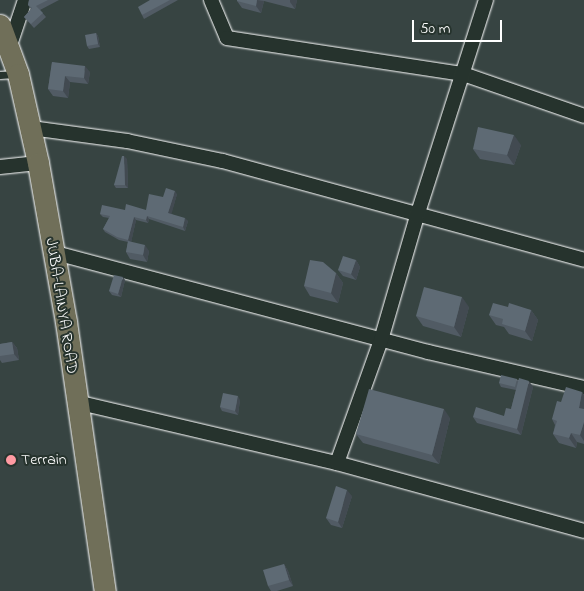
<!DOCTYPE html>
<html>
<head>
<meta charset="utf-8">
<style>
	body { margin:0 }
	#map { position:relative; width:584px; height:591px; overflow:hidden; background:#374442; font-family:"Indie Flower",sans-serif }
	div>[style] { position:absolute }
	.roads { filter:drop-shadow(0 0 1px #fff) drop-shadow(0 0 1px #fff) }
	.service>* { height:7px; margin:-3.5px; padding:0 3.5px; transform-origin:3.5px; border-radius:3.5px; background:#26332d }
	.minor>* { height:14px; margin:-7px; padding:0 7px; transform-origin:7px; border-radius:7px; background:#26332d }
	.primary>* { height:21px; margin:-10.5px; padding:0 10.5px; transform-origin:10.5px; border-radius:10.5px; background:#706f59 }
	.wall>* { inset:0; background:#515b64 }
	.shaded-wall>* { inset:0; background:#424a51 }
	.building>* { inset:0; background:#5e6a74 }
	.dots>* { width:14px; height:14px; translate:-50% -50%; box-sizing:border-box; border:2px solid #26332d; border-radius:50% }
	span { translate:-50% -50%; white-space:nowrap; text-align:center; line-height:1.15; -webkit-text-stroke:4px #26332d; paint-order:stroke }
	.street-label { font-size:16px; color:#fff }
	.poi-label { font-size:16px; color:#fff }
	.left { translate:0 -50%; text-align:left }
	.scale { position:absolute; left:412px; top:20px; width:90px; height:22px; box-sizing:border-box; border:2px solid #fff; border-top:0; padding-left:6px; font-size:15px; line-height:18px; white-space:nowrap; color:#fff; -webkit-text-stroke:4px #26332d; paint-order:stroke }
</style>
</head>
<body>
<div id="map">
	<div class="roads">
		<div class="service">
			<div style="left:0;top:75px;width:15px;rotate:-4deg"></div>
		</div>
		<div class="minor">
			<div style="left:211px;top:0;width:41px;rotate:67.2deg"></div>
			<div style="left:227px;top:38px;width:239px;rotate:8.7deg"></div>
			<div style="left:463px;top:74px;width:128px;rotate:19.1deg"></div>
			<div style="left:9px;top:48px;width:51px;rotate:-71.6deg"></div>
			<div style="left:31px;top:128px;width:97px;rotate:7.7deg"></div>
			<div style="left:127px;top:141px;width:98px;rotate:11.8deg"></div>
			<div style="left:223px;top:161px;width:374px;rotate:15.3deg"></div>
			<div style="left:0;top:167px;width:38px;rotate:-6deg"></div>
			<div style="left:52px;top:252px;width:389px;rotate:14.9deg"></div>
			<div style="left:428px;top:352px;width:160px;rotate:13deg"></div>
			<div style="left:76px;top:402px;width:268px;rotate:13.2deg"></div>
			<div style="left:337px;top:463px;width:131px;rotate:-70.3deg"></div>
			<div style="left:381px;top:340px;width:129px;rotate:-73.8deg"></div>
			<div style="left:417px;top:216px;width:227px;rotate:-72.3deg"></div>
			<div style="left:337px;top:463px;width:256px;rotate:15.4deg"></div>
		</div>
		<div class="primary">
			<div style="left:0;top:25px;width:52px;rotate:69.8deg"></div>
			<div style="left:18px;top:74px;width:91px;rotate:77.3deg"></div>
			<div style="left:38px;top:163px;width:161px;rotate:80deg"></div>
			<div style="left:66px;top:322px;width:272px;rotate:81.8deg"></div>
		</div>
	</div>
	<div class="wall">
		<div style="clip-path:polygon(29px 0,59px 0,40px 10px,46px 17px,34px 28px,24px 17px,31px 9px,28px 5px)"></div>
		<div style="clip-path:polygon(150px 0,178px 0,144px 19px,142px 15px)"></div>
		<div style="clip-path:polygon(237px 0,297px 0,295px 9px,264px 1px,261px 13px,242px 8px,237px 1px)"></div>
		<div style="clip-path:polygon(96px 33px,98px 36px,100px 47px,89px 49px,87px 46px)"></div>
		<div style="clip-path:polygon(52px 62px,90px 72px,88px 84px,70px 82px,68px 98px,53px 96px,48px 89px)"></div>
		<div style="clip-path:polygon(521px 145px,514px 165px,480px 159px,473px 149px)"></div>
		<div style="clip-path:polygon(127px 159px,128px 188px,116px 188px,114px 185px)"></div>
		<div style="clip-path:polygon(177px 194px,171px 214px,188px 221px,185px 231px,149px 219px,148px 223px,136px 220px,131px 242px,149px 251px,147px 262px,130px 259px,126px 252px,128px 242px,119px 240px,105px 232px,103px 229px,109px 218px,103px 217px,100px 214px,125px 210px,146px 210px,163px 197px)"></div>
		<div style="clip-path:polygon(356px 260px,360px 267px,356px 280px,343px 276px,338px 270px)"></div>
		<div style="clip-path:polygon(336px 273px,343px 283px,338px 303px,310px 296px,304px 286px)"></div>
		<div style="clip-path:polygon(125px 280px,121px 297px,112px 295px,109px 291px)"></div>
		<div style="clip-path:polygon(469px 307px,461px 337px,423px 326px,416px 316px)"></div>
		<div style="clip-path:polygon(508px 307px,531px 310px,538px 320px,532px 341px,509px 334px,504px 327px,496px 325px,489px 315px)"></div>
		<div style="clip-path:polygon(12px 342px,17px 348px,19px 360px,2px 363px,0 360px,0 344px)"></div>
		<div style="clip-path:polygon(518px 380px,533px 387px,521px 435px,477px 423px,473px 417px,504px 416px,511px 409px,516px 390px,501px 387px,499px 383px)"></div>
		<div style="clip-path:polygon(582px 392px,584px 395px,584px 444px,577px 442px,576px 448px,559px 443px,553px 434px,555px 425px,552px 419px)"></div>
		<div style="clip-path:polygon(240px 400px,238px 415px,222px 411px,220px 407px)"></div>
		<div style="clip-path:polygon(450px 418px,439px 464px,363px 443px,356px 434px)"></div>
		<div style="clip-path:polygon(352px 496px,342px 528px,331px 525px,326px 518px)"></div>
		<div style="clip-path:polygon(284px 564px,288px 571px,293px 586px,277px 591px,271px 591px,268px 586px)"></div>
	</div>
	<div class="shaded-wall">
		<div style="clip-path:polygon(257px 0,264px 1px,261px 13px,256px 6px)"></div>
		<div style="clip-path:polygon(290px 0,297px 0,295px 9px,290px 2px)"></div>
		<div style="clip-path:polygon(96px 33px,98px 36px,100px 47px,98px 44px)"></div>
		<div style="clip-path:polygon(85px 66px,90px 72px,88px 84px,84px 78px)"></div>
		<div style="clip-path:polygon(65px 76px,70px 82px,68px 98px,63px 91px)"></div>
		<div style="clip-path:polygon(514px 135px,521px 145px,514px 165px,507px 155px)"></div>
		<div style="clip-path:polygon(124px 156px,127px 159px,128px 188px,125px 185px)"></div>
		<div style="clip-path:polygon(175px 191px,177px 194px,171px 216px,168px 213px)"></div>
		<div style="clip-path:polygon(147px 216px,149px 219px,148px 223px,146px 220px)"></div>
		<div style="clip-path:polygon(134px 217px,136px 220px,131px 243px,128px 240px)"></div>
		<div style="clip-path:polygon(185px 218px,188px 221px,185px 231px,183px 227px)"></div>
		<div style="clip-path:polygon(145px 245px,149px 251px,147px 262px,143px 255px)"></div>
		<div style="clip-path:polygon(356px 260px,360px 267px,356px 280px,351px 274px)"></div>
		<div style="clip-path:polygon(336px 273px,343px 283px,338px 303px,331px 293px)"></div>
		<div style="clip-path:polygon(123px 277px,125px 280px,121px 297px,118px 294px)"></div>
		<div style="clip-path:polygon(462px 297px,469px 307px,461px 337px,454px 327px)"></div>
		<div style="clip-path:polygon(531px 310px,538px 320px,532px 341px,525px 331px)"></div>
		<div style="clip-path:polygon(12px 342px,17px 348px,19px 360px,14px 354px)"></div>
		<div style="clip-path:polygon(529px 381px,533px 387px,521px 435px,517px 429px)"></div>
		<div style="clip-path:polygon(582px 392px,584px 395px,584px 415px,579px 408px)"></div>
		<div style="clip-path:polygon(238px 396px,240px 400px,238px 415px,235px 411px)"></div>
		<div style="clip-path:polygon(444px 409px,450px 418px,439px 464px,432px 455px)"></div>
		<div style="clip-path:polygon(584px 422px,584px 441px,580px 435px)"></div>
		<div style="clip-path:polygon(571px 433px,577px 442px,576px 448px,569px 438px)"></div>
		<div style="clip-path:polygon(347px 490px,352px 496px,342px 528px,338px 522px)"></div>
		<div style="clip-path:polygon(284px 564px,288px 571px,293px 586px,289px 580px)"></div>
	</div>
	<div class="building">
		<div style="clip-path:polygon(29px 0,48px 0,36px 6px,43px 13px,31px 24px,24px 17px,32px 8px,28px 5px)"></div>
		<div style="clip-path:polygon(150px 0,170px 0,142px 15px,138px 7px)"></div>
		<div style="clip-path:polygon(237px 0,257px 0,256px 6px,237px 1px)"></div>
		<div style="clip-path:polygon(96px 33px,98px 44px,87px 46px,85px 35px)"></div>
		<div style="clip-path:polygon(52px 62px,85px 66px,84px 78px,65px 76px,63px 91px,48px 89px)"></div>
		<div style="clip-path:polygon(478px 127px,514px 135px,507px 155px,473px 149px)"></div>
		<div style="clip-path:polygon(122px 156px,124px 156px,125px 185px,114px 185px)"></div>
		<div style="clip-path:polygon(166px 188px,175px 191px,168px 213px,185px 218px,183px 227px,147px 216px,146px 220px,134px 217px,128px 240px,117px 237px,103px 229px,110px 216px,100px 214px,102px 205px,125px 210px,126px 204px,146px 210px,149px 194px,163px 197px)"></div>
		<div style="clip-path:polygon(128px 241px,145px 245px,143px 255px,126px 252px)"></div>
		<div style="clip-path:polygon(343px 256px,356px 260px,351px 274px,338px 270px)"></div>
		<div style="clip-path:polygon(310px 260px,323px 262px,336px 273px,331px 293px,304px 286px)"></div>
		<div style="clip-path:polygon(114px 275px,123px 277px,118px 294px,109px 291px)"></div>
		<div style="clip-path:polygon(424px 287px,462px 297px,454px 327px,416px 316px)"></div>
		<div style="clip-path:polygon(493px 303px,508px 307px,509px 303px,531px 310px,525px 331px,502px 324px,503px 319px,489px 315px)"></div>
		<div style="clip-path:polygon(12px 342px,14px 354px,0 356px,0 344px)"></div>
		<div style="clip-path:polygon(501px 375px,517px 379px,515px 387px,499px 383px)"></div>
		<div style="clip-path:polygon(519px 378px,529px 381px,517px 429px,473px 417px,476px 407px,504px 416px,506px 408px,511px 409px)"></div>
		<div style="clip-path:polygon(566px 387px,582px 392px,579px 408px,584px 409px,584px 422px,580px 435px,571px 433px,569px 438px,553px 434px,557px 421px,552px 419px,557px 401px,561px 402px)"></div>
		<div style="clip-path:polygon(369px 389px,444px 409px,432px 455px,356px 434px)"></div>
		<div style="clip-path:polygon(223px 393px,238px 396px,235px 411px,220px 407px)"></div>
		<div style="clip-path:polygon(336px 486px,347px 490px,338px 522px,326px 518px)"></div>
		<div style="clip-path:polygon(284px 564px,289px 580px,268px 586px,263px 570px)"></div>
	</div>
	<div class="dots">
		<div style="left:11px;top:460px;background:#ff9aa2"></div>
	</div>
	<div class="street-label">
		<span style="left:61px;top:306px;rotate:81deg">JUBA-LAINYA ROAD</span>
	</div>
	<div class="poi-label">
		<span class="left" style="left:21px;top:460px">Terrain</span>
	</div>
	<div class="scale">50 m</div>
</div>
</body>
</html>
